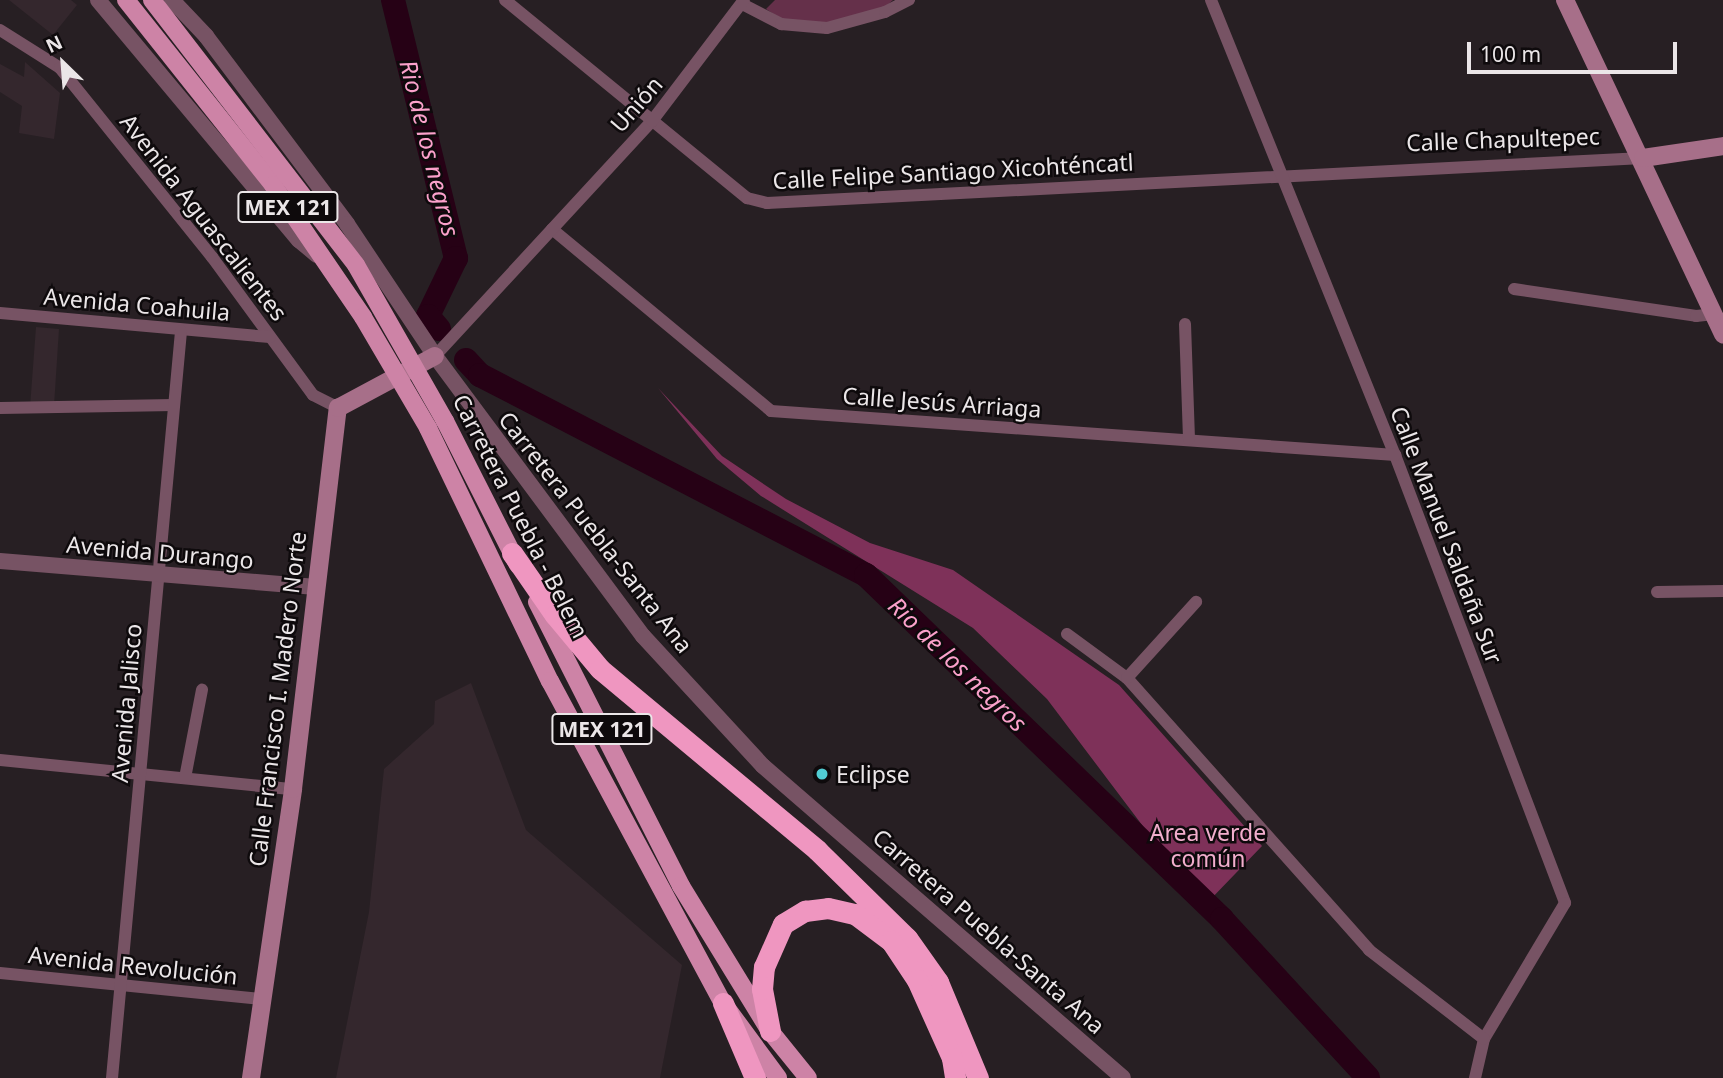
<!DOCTYPE html>
<html>
<head>
<meta charset="utf-8">
<style>
	body { margin:0 }
	#map { position:relative; width:1723px; height:1078px; overflow:hidden; background:#271f23; font-family:"Noto Sans",sans-serif }
	div>[style] { position:absolute }
	.built>* { inset:0; background:#34272d }
	.green>* { inset:0; background:#65304a }
	.forest>* { inset:0; background:#7e3159 }
	.river>* { height:24px; margin:-12px; padding:0 12px; transform-origin:12px; border-radius:12px; background:#260115 }
	.minor>* { height:12px; margin:-6px; padding:0 6px; transform-origin:6px; border-radius:6px; background:#775364 }
	.tertiary>* { height:16px; margin:-8px; padding:0 8px; transform-origin:8px; border-radius:8px; background:#775364 }
	.secondary>* { height:18px; margin:-9px; padding:0 9px; transform-origin:9px; border-radius:9px; background:#a76f89 }
	.primary>* { height:18px; margin:-9px; padding:0 9px; transform-origin:9px; border-radius:9px; background:#cd83a6 }
	.motorway>* { height:21px; margin:-10.5px; padding:0 10.5px; transform-origin:10.5px; border-radius:10.5px; background:#ef96c0 }
	.primary-bridge>* { height:18px; margin:-9px; padding:0 9px; transform-origin:9px; border-radius:9px; background:#cd83a6 }
	.dots>* { width:19px; height:19px; translate:-50% -50%; box-sizing:border-box; border:4px solid #0e0a0c; border-radius:50% }
	span { translate:-50% -50%; white-space:nowrap; text-align:center; line-height:1.15; -webkit-text-stroke:5px #0e0a0c; paint-order:stroke }
	.shield-label span { padding:2px 5px; background:#0e0a0c; border:2px solid; border-radius:5px; -webkit-text-stroke-width:0 }
	.shield-label { font-size:21px; color:#ebe6e8; font-weight:700 }
	.street-label { font-size:23px; color:#ebe6e8 }
	.poi-label { font-size:23px; color:#ebe6e8 }
	.left { translate:0 -50%; text-align:left }
	.park-label { font-size:23px; color:#f2aecd }
	.water-label { font-size:24px; color:#fba1cb; font-style:italic }
	.north { position:absolute; left:28px; top:28px; width:70px; height:70px; -webkit-text-stroke:5px #0e0a0c; paint-order:stroke; rotate:335deg; font-size:19px; font-weight:700; line-height:28px; text-align:center; color:#ebe6e8 }
	.north::after { content:''; display:block; margin:auto; width:24px; height:32px; background:#ebe6e8; clip-path:polygon(50% 0,100% 100%,50% 72%,0 100%) }
	.scale { position:absolute; left:1467px; top:42px; width:210px; height:32px; box-sizing:border-box; border:4px solid #ebe6e8; border-top:0; padding-left:9px; font-size:21px; line-height:24px; white-space:nowrap; color:#ebe6e8; -webkit-text-stroke:5px #0e0a0c; paint-order:stroke }
</style>
</head>
<body>
<div id="map">
	<div class="built">
		<div style="clip-path:polygon(9px 0,71px 0,77px 5px,53px 35px)"></div>
		<div style="clip-path:polygon(25px 62px,60px 93px,54px 139px,19px 133px,22px 106px,0 92px,0 64px,24px 77px)"></div>
		<div style="clip-path:polygon(36px 327px,59px 329px,54px 406px,30px 407px)"></div>
		<div style="clip-path:polygon(471px 683px,526px 830px,682px 965px,660px 1078px,336px 1078px,369px 912px,384px 769px,434px 724px,435px 701px)"></div>
	</div>
	<div class="green">
		<div style="clip-path:polygon(775px 0,893px 0,883px 9px,822px 24px,784px 21px,766px 9px)"></div>
	</div>
	<div class="forest">
		<div style="clip-path:polygon(658px 388px,722px 456px,786px 499px,870px 543px,953px 570px,1119px 685px,1262px 846px,1208px 902px,1176px 870px,1047px 699px,973px 628px,761px 496px,717px 459px)"></div>
	</div>
	<div class="river">
		<div style="left:393px;top:0;width:266px;rotate:76.3deg"></div>
		<div style="left:456px;top:258px;width:64px;rotate:115.8deg"></div>
		<div style="left:428px;top:316px;width:17px;rotate:50deg"></div>
		<div style="left:466px;top:360px;width:21px;rotate:47deg"></div>
		<div style="left:480px;top:375px;width:435px;rotate:27.4deg"></div>
		<div style="left:866px;top:575px;width:495px;rotate:44deg"></div>
		<div style="left:1222px;top:919px;width:216px;rotate:47.4deg"></div>
	</div>
	<div class="minor">
		<div style="left:505px;top:0;width:313px;rotate:39.3deg"></div>
		<div style="left:747px;top:198px;width:21px;rotate:14deg"></div>
		<div style="left:767px;top:203px;width:877px;rotate:-2.94deg"></div>
		<div style="left:1211px;top:0;width:491px;rotate:68deg"></div>
		<div style="left:1395px;top:455px;width:479px;rotate:69.2deg"></div>
		<div style="left:1565px;top:903px;width:158px;rotate:120.8deg"></div>
		<div style="left:1484px;top:1039px;width:40px;rotate:103deg"></div>
		<div style="left:744px;top:5px;width:42px;rotate:27.2deg"></div>
		<div style="left:781px;top:24px;width:46px;rotate:5deg"></div>
		<div style="left:827px;top:28px;width:60px;rotate:-15.4deg"></div>
		<div style="left:885px;top:12px;width:27px;rotate:-27deg"></div>
		<div style="left:0;top:30px;width:71px;rotate:32.3deg"></div>
		<div style="left:60px;top:68px;width:243px;rotate:51.2deg"></div>
		<div style="left:212px;top:257px;width:171px;rotate:53.8deg"></div>
		<div style="left:313px;top:395px;width:28px;rotate:27deg"></div>
		<div style="left:552px;top:229px;width:285px;rotate:39.7deg"></div>
		<div style="left:771px;top:411px;width:626px;rotate:4.03deg"></div>
		<div style="left:1514px;top:289px;width:184px;rotate:8.4deg"></div>
		<div style="left:1696px;top:316px;width:18px;rotate:-6deg"></div>
		<div style="left:0;top:313px;width:271px;rotate:5.1deg"></div>
		<div style="left:1185px;top:324px;width:115px;rotate:88deg"></div>
		<div style="left:435px;top:356px;width:320px;rotate:-47.3deg"></div>
		<div style="left:652px;top:121px;width:152px;rotate:-52.8deg"></div>
		<div style="left:0;top:408px;width:174px;rotate:-1deg"></div>
		<div style="left:1657px;top:592px;width:66px;rotate:-0.9deg"></div>
		<div style="left:1067px;top:634px;width:74px;rotate:36.3deg"></div>
		<div style="left:1127px;top:678px;width:364px;rotate:48.3deg"></div>
		<div style="left:1369px;top:950px;width:145px;rotate:37.7deg"></div>
		<div style="left:1127px;top:678px;width:103px;rotate:-47.8deg"></div>
		<div style="left:0;top:760px;width:294px;rotate:5.7deg"></div>
		<div style="left:185px;top:778px;width:90px;rotate:-79.1deg"></div>
		<div style="left:0;top:973px;width:263px;rotate:5.7deg"></div>
		<div style="left:112px;top:1078px;width:750px;rotate:-84.72deg"></div>
	</div>
	<div class="tertiary">
		<div style="left:98px;top:0;width:313px;rotate:50.1deg"></div>
		<div style="left:299px;top:240px;width:23px;rotate:40deg"></div>
		<div style="left:172px;top:0;width:50px;rotate:46.6deg"></div>
		<div style="left:206px;top:36px;width:235px;rotate:53.1deg"></div>
		<div style="left:347px;top:224px;width:159px;rotate:56.3deg"></div>
		<div style="left:435px;top:356px;width:349px;rotate:53.4deg"></div>
		<div style="left:643px;top:636px;width:177px;rotate:47.3deg"></div>
		<div style="left:763px;top:766px;width:476px;rotate:40.9deg"></div>
		<div style="left:0;top:561px;width:317px;rotate:4.7deg"></div>
	</div>
	<div class="secondary">
		<div style="left:1565px;top:0;width:370px;rotate:64.7deg"></div>
		<div style="left:1643px;top:158px;width:81px;rotate:-8.5deg"></div>
		<div style="left:251px;top:1078px;width:292px;rotate:-81.7deg"></div>
		<div style="left:293px;top:789px;width:384px;rotate:-83.3deg"></div>
		<div style="left:338px;top:408px;width:110px;rotate:-28.2deg"></div>
	</div>
	<div class="primary">
		<div style="left:445px;top:421px;width:161px;rotate:63.1deg"></div>
		<div style="left:428px;top:428px;width:281px;rotate:64.3deg"></div>
		<div style="left:550px;top:681px;width:366px;rotate:61.8deg"></div>
		<div style="left:723px;top:1003px;width:93px;rotate:53.7deg"></div>
		<div style="left:537px;top:602px;width:318px;rotate:63.1deg"></div>
		<div style="left:681px;top:886px;width:170px;rotate:58.5deg"></div>
		<div style="left:770px;top:1031px;width:60px;rotate:51deg"></div>
	</div>
	<div class="motorway">
		<div style="left:512px;top:553px;width:75px;rotate:55.3deg"></div>
		<div style="left:555px;top:615px;width:70px;rotate:50.2deg"></div>
		<div style="left:600px;top:669px;width:283px;rotate:39.8deg"></div>
		<div style="left:817px;top:850px;width:126px;rotate:44.4deg"></div>
		<div style="left:907px;top:938px;width:54px;rotate:54.8deg"></div>
		<div style="left:938px;top:982px;width:104px;rotate:67.4deg"></div>
		<div style="left:723px;top:1003px;width:82px;rotate:66.9deg"></div>
		<div style="left:770px;top:1031px;width:43px;rotate:-100.8deg"></div>
		<div style="left:762px;top:989px;width:22px;rotate:-85deg"></div>
		<div style="left:764px;top:967px;width:47px;rotate:-66.2deg"></div>
		<div style="left:783px;top:924px;width:26px;rotate:-31deg"></div>
		<div style="left:805px;top:911px;width:23px;rotate:-7deg"></div>
		<div style="left:828px;top:908px;width:28px;rotate:13deg"></div>
		<div style="left:855px;top:914px;width:45px;rotate:36.9deg"></div>
		<div style="left:891px;top:941px;width:47px;rotate:56.3deg"></div>
		<div style="left:917px;top:980px;width:85px;rotate:65.8deg"></div>
		<div style="left:952px;top:1058px;width:20px;rotate:81deg"></div>
	</div>
	<div class="primary-bridge">
		<div style="left:126px;top:0;width:236px;rotate:51.5deg"></div>
		<div style="left:273px;top:185px;width:160px;rotate:55.7deg"></div>
		<div style="left:363px;top:317px;width:129px;rotate:59.6deg"></div>
		<div style="left:152px;top:0;width:334px;rotate:52.4deg"></div>
		<div style="left:356px;top:265px;width:180px;rotate:60.3deg"></div>
	</div>
	<div class="dots">
		<div style="left:822px;top:774px;background:#51ccd3"></div>
	</div>
	<div class="shield-label">
		<span style="left:288px;top:207px">MEX 121</span>
		<span style="left:602px;top:729px">MEX 121</span>
	</div>
	<div class="street-label">
		<span style="left:636px;top:104px;rotate:-49deg">Unión</span>
		<span style="left:1503px;top:139px;rotate:-2deg">Calle Chapultepec</span>
		<span style="left:953px;top:171px;rotate:-3deg">Calle Felipe Santiago Xicohténcatl</span>
		<span style="left:204px;top:217px;rotate:52deg">Avenida Aguascalientes</span>
		<span style="left:137px;top:304px;rotate:5deg">Avenida Coahuila</span>
		<span style="left:942px;top:402px;rotate:4deg">Calle Jesús Arriaga</span>
		<span style="left:521px;top:516px;rotate:63deg">Carretera Puebla - Belem</span>
		<span style="left:596px;top:532px;rotate:52deg">Carretera Puebla-Santa Ana</span>
		<span style="left:1447px;top:535px;rotate:69deg">Calle Manuel Saldaña Sur</span>
		<span style="left:160px;top:552px;rotate:5deg">Avenida Durango</span>
		<span style="left:277px;top:699px;rotate:-83deg">Calle Francisco I. Madero Norte</span>
		<span style="left:126px;top:703px;rotate:-85deg">Avenida Jalisco</span>
		<span style="left:989px;top:931px;rotate:41deg">Carretera Puebla-Santa Ana</span>
		<span style="left:133px;top:965px;rotate:6deg">Avenida Revolución</span>
	</div>
	<div class="poi-label">
		<span class="left" style="left:836px;top:774px">Eclipse</span>
	</div>
	<div class="park-label">
		<span style="left:1208px;top:845px">Area verde<br>común</span>
	</div>
	<div class="water-label">
		<span style="left:430px;top:148px;rotate:76deg">Rio de los negros</span>
		<span style="left:958px;top:664px;rotate:44deg">Rio de los negros</span>
	</div>
	<div class="north">N</div>
	<div class="scale">100 m</div>
</div>
</body>
</html>
